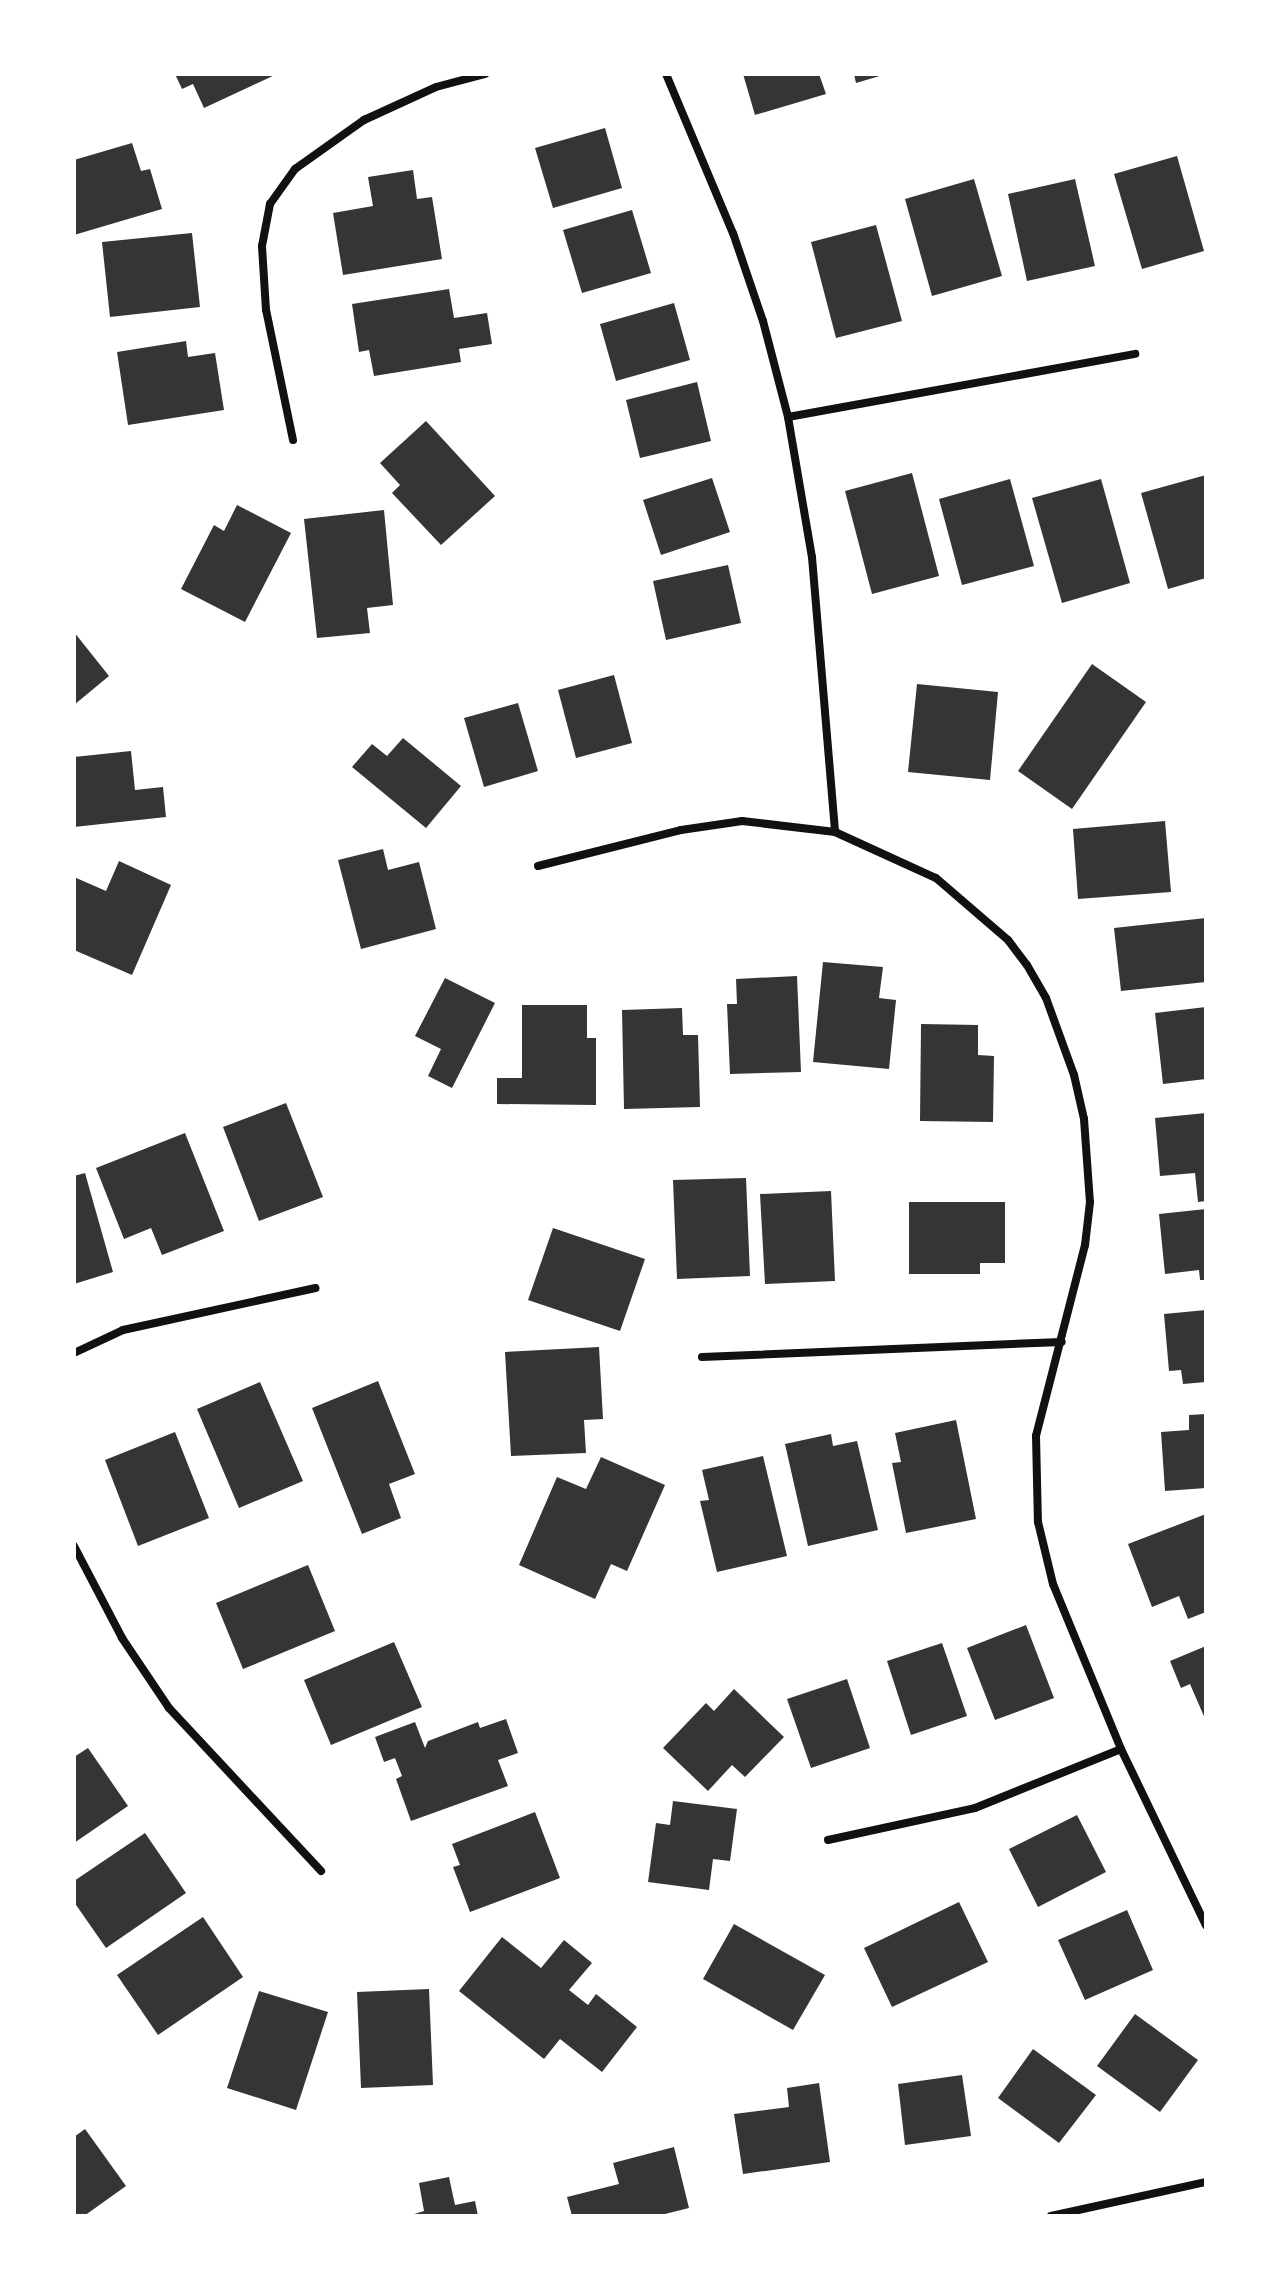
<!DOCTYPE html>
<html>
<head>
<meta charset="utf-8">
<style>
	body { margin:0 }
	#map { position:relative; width:1280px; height:2290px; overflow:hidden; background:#fff; font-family:Poppins,sans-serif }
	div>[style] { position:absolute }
	.building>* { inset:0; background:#353535 }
	.minor>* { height:8px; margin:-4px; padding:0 4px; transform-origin:4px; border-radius:4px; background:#111 }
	span { translate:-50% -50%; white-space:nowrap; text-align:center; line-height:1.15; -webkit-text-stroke:7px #fff; paint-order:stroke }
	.frame { position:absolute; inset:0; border:76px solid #fff; pointer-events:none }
</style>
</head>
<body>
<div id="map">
	<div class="building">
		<div style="clip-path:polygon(175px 74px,277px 74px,204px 108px,193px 84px,182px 89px)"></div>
		<div style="clip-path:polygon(743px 74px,819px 74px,826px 94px,755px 115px)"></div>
		<div style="clip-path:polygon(854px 74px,883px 74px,883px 75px,856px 83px)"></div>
		<div style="clip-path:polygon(605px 128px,622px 188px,553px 208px,535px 148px)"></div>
		<div style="clip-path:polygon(132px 143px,141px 171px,150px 169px,162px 209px,74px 235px,74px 160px)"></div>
		<div style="clip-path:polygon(1177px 156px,1204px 251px,1142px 269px,1114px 174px)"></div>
		<div style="clip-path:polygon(413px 170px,417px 199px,432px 197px,442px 259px,343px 275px,333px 213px,373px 206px,368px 177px)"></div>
		<div style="clip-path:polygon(974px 179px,1002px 276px,932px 296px,905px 199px)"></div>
		<div style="clip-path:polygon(1075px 179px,1095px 266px,1027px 281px,1008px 194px)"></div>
		<div style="clip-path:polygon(632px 210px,651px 273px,582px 293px,563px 230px)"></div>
		<div style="clip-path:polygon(876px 225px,902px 321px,836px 338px,811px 242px)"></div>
		<div style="clip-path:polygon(192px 233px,200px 307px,110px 317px,102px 242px)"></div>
		<div style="clip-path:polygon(449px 289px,454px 318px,487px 313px,492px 344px,459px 349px,461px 362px,374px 376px,369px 350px,359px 352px,352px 304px)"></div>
		<div style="clip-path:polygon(674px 303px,690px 360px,616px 381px,600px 324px)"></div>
		<div style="clip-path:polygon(186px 341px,188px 357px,215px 353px,224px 410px,128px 425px,117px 352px)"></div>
		<div style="clip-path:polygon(697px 382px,711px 441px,640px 458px,626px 400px)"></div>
		<div style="clip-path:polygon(426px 421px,495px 496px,441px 545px,392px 493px,400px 485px,380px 463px)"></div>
		<div style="clip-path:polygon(912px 473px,939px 576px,872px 594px,845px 491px)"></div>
		<div style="clip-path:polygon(1206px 475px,1206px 578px,1168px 589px,1141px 493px)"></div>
		<div style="clip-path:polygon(712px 478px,730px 532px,661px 555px,643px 500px)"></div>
		<div style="clip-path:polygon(1010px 479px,1034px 566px,962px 585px,939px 499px)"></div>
		<div style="clip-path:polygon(1101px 479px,1130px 583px,1062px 603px,1032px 498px)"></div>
		<div style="clip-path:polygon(237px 505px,291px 533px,245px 622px,181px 589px,214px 525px,224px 531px)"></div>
		<div style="clip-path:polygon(384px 510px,393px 605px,367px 608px,370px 633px,317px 638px,304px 519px)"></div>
		<div style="clip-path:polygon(728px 565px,741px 623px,666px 640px,653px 581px)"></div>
		<div style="clip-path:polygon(74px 632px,109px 676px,74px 705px)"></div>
		<div style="clip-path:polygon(1092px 664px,1146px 702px,1072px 809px,1018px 771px)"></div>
		<div style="clip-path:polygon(614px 675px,632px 743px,576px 758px,558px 690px)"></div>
		<div style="clip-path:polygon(917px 684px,998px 692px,990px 780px,908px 772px)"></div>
		<div style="clip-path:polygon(518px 703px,538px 771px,484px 787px,464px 718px)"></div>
		<div style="clip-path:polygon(403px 738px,461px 786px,426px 828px,352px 767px,372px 744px,387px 756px)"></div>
		<div style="clip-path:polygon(131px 751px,135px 790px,163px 787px,166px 817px,74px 827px,74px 757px)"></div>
		<div style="clip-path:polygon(1165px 821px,1171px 892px,1078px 899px,1073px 829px)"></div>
		<div style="clip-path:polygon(383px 849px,388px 870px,419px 862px,436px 929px,361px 949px,338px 860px)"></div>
		<div style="clip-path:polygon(119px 861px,171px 885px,132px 975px,74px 950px,74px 877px,106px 891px)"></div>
		<div style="clip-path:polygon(1206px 918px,1206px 982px,1121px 991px,1114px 928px)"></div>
		<div style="clip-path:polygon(823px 962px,883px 967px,879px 998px,896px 1000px,889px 1069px,813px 1062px)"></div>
		<div style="clip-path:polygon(797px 976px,801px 1072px,730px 1074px,727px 1004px,737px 1004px,736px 979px)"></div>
		<div style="clip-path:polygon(445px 978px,495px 1003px,452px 1088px,428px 1076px,441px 1049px,415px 1036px)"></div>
		<div style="clip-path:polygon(522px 1005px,587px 1005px,587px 1038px,596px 1038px,596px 1105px,497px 1104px,497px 1078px,522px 1078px)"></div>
		<div style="clip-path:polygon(1206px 1007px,1206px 1079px,1163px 1084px,1155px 1013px)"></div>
		<div style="clip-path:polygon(682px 1008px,683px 1035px,698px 1035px,700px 1107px,624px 1109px,622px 1010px)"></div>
		<div style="clip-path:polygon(921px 1024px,978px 1025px,978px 1055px,994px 1056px,993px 1122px,920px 1121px)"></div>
		<div style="clip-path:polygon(286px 1103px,323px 1197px,259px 1221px,223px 1127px)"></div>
		<div style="clip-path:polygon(1206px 1113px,1206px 1201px,1198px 1202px,1195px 1173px,1160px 1176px,1155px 1118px)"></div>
		<div style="clip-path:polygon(185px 1133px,224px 1231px,162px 1255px,151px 1228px,124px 1239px,96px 1168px)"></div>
		<div style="clip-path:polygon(85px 1173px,113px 1272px,74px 1284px,74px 1176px)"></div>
		<div style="clip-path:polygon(746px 1178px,750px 1276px,677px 1279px,673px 1180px)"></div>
		<div style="clip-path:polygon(831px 1191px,835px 1281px,765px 1284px,760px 1194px)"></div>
		<div style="clip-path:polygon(909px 1202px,1005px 1202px,1005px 1263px,980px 1263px,980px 1274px,909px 1274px)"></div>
		<div style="clip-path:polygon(1206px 1209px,1206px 1280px,1200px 1280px,1199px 1270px,1165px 1274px,1159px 1214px)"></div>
		<div style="clip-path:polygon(553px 1228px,645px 1259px,620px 1331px,528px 1300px)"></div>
		<div style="clip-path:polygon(1206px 1310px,1206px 1382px,1183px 1384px,1181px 1370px,1169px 1371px,1164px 1314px)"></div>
		<div style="clip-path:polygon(599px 1347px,603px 1419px,584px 1420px,586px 1453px,511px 1456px,505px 1352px)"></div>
		<div style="clip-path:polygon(378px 1381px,415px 1474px,389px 1484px,401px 1518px,362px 1534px,312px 1408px)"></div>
		<div style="clip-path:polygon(260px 1382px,303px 1481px,239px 1508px,197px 1409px)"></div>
		<div style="clip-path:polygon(1206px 1414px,1206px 1488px,1165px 1491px,1161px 1432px,1189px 1430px,1189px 1415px)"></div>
		<div style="clip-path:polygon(956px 1420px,976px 1519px,906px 1533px,892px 1463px,901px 1462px,895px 1433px)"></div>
		<div style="clip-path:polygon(175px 1432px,209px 1518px,138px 1546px,105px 1460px)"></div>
		<div style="clip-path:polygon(831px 1434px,833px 1446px,857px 1441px,878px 1530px,808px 1546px,785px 1444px)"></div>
		<div style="clip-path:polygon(763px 1456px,787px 1556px,717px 1572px,700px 1501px,709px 1500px,702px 1470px)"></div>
		<div style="clip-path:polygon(601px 1457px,665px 1485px,627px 1571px,611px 1564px,595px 1599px,519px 1565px,557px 1477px,586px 1489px)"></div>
		<div style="clip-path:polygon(1206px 1514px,1206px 1612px,1188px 1619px,1179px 1596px,1152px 1607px,1128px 1544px)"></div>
		<div style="clip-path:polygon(308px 1565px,335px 1631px,243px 1669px,216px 1603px)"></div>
		<div style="clip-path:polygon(1026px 1625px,1054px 1698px,995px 1720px,967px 1648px)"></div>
		<div style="clip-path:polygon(394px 1642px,422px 1707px,331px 1745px,304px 1680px)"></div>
		<div style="clip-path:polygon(942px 1643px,967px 1716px,911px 1735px,887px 1661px)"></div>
		<div style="clip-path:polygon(1206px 1646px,1206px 1721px,1190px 1684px,1181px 1688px,1170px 1661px)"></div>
		<div style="clip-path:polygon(847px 1679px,870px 1748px,811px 1768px,787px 1699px)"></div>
		<div style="clip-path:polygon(734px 1689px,784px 1737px,745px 1777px,732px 1765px,708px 1791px,663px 1748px,706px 1703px,714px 1711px)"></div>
		<div style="clip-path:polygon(506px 1719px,518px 1753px,498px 1760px,508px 1786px,411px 1821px,396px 1779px,402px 1776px,395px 1758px,384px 1762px,375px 1737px,415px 1722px,425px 1748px,428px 1741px,478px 1722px,480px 1728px)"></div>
		<div style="clip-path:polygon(88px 1748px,128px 1806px,74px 1843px,74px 1757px)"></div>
		<div style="clip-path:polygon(673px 1801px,737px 1809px,730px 1861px,713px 1859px,709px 1890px,648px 1882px,656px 1823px,670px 1825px)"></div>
		<div style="clip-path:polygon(535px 1812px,560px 1878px,470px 1912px,453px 1867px,460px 1865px,452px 1844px)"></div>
		<div style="clip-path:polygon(1077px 1815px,1106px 1872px,1038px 1907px,1009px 1849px)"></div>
		<div style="clip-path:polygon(145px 1833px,186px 1893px,106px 1948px,74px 1902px,74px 1881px)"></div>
		<div style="clip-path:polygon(959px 1902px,988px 1962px,892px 2007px,864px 1948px)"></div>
		<div style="clip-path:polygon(1127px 1910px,1153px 1970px,1085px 2000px,1058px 1940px)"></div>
		<div style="clip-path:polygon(203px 1917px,243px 1977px,158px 2035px,117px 1975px)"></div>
		<div style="clip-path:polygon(734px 1924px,825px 1975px,793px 2030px,703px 1979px)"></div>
		<div style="clip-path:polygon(502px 1937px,541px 1968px,564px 1940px,592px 1963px,569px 1990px,588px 2005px,596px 1994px,637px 2027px,602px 2072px,560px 2039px,544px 2059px,459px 1991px)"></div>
		<div style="clip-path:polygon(429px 1989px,433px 2085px,361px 2088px,357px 1992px)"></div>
		<div style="clip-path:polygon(259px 1991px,328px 2012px,296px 2110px,227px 2088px)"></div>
		<div style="clip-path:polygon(1135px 2014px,1198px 2060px,1160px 2112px,1097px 2066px)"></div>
		<div style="clip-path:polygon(1033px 2049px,1096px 2095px,1059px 2143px,998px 2098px)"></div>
		<div style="clip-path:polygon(962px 2075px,971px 2136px,905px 2145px,898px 2084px)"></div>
		<div style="clip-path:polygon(819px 2083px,830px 2162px,743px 2174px,734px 2114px,789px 2107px,787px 2088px)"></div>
		<div style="clip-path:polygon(85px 2129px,126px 2186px,84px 2216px,74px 2216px,74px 2137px)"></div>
		<div style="clip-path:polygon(674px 2147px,689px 2208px,657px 2216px,572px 2216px,567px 2197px,619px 2184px,613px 2163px)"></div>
		<div style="clip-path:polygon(449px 2177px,455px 2205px,475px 2201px,478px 2216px,408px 2216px,424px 2211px,419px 2183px)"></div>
	</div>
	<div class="minor">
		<div style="left:666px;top:74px;width:173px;rotate:67.2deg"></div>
		<div style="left:733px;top:233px;width:93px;rotate:71.2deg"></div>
		<div style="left:763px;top:321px;width:99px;rotate:75.4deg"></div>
		<div style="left:788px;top:417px;width:142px;rotate:80.3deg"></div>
		<div style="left:812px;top:557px;width:276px;rotate:85.2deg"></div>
		<div style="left:788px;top:417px;width:353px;rotate:-10.3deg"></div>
		<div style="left:293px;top:440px;width:133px;rotate:-101.7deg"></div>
		<div style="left:266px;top:310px;width:64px;rotate:-93.6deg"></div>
		<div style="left:262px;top:246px;width:43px;rotate:-79.2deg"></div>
		<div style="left:270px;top:204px;width:43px;rotate:-54.5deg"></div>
		<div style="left:295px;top:169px;width:85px;rotate:-35.4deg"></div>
		<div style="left:364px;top:120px;width:79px;rotate:-24.6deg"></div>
		<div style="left:436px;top:87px;width:51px;rotate:-14.9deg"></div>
		<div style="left:538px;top:866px;width:147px;rotate:-14.1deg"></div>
		<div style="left:681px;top:830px;width:62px;rotate:-8.4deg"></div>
		<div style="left:742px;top:821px;width:94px;rotate:6.7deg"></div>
		<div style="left:835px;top:832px;width:111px;rotate:24.5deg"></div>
		<div style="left:936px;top:878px;width:95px;rotate:40.7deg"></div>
		<div style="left:1008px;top:940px;width:31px;rotate:53deg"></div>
		<div style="left:1027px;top:965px;width:38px;rotate:60deg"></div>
		<div style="left:1046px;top:998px;width:82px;rotate:70deg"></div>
		<div style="left:1074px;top:1075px;width:45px;rotate:77.2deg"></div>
		<div style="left:1084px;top:1119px;width:83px;rotate:85.9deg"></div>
		<div style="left:1090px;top:1202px;width:43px;rotate:96.6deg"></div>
		<div style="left:1085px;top:1245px;width:197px;rotate:104.4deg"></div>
		<div style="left:1036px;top:1436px;width:86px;rotate:88.7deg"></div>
		<div style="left:1038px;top:1522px;width:64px;rotate:76.4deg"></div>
		<div style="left:1053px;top:1584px;width:178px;rotate:67.6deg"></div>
		<div style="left:1121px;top:1749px;width:196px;rotate:64.3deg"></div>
		<div style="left:74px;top:1353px;width:54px;rotate:-25.1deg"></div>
		<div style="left:123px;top:1330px;width:197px;rotate:-12.3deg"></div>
		<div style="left:702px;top:1357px;width:360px;rotate:-2.4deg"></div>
		<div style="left:74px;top:1546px;width:104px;rotate:62.4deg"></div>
		<div style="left:122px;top:1638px;width:84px;rotate:56.1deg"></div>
		<div style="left:169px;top:1708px;width:223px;rotate:47deg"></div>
		<div style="left:828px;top:1840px;width:150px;rotate:-12.3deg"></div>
		<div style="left:975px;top:1808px;width:157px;rotate:-22deg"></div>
		<div style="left:1051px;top:2216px;width:159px;rotate:-12.4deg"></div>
	</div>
	<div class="frame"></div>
</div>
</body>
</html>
